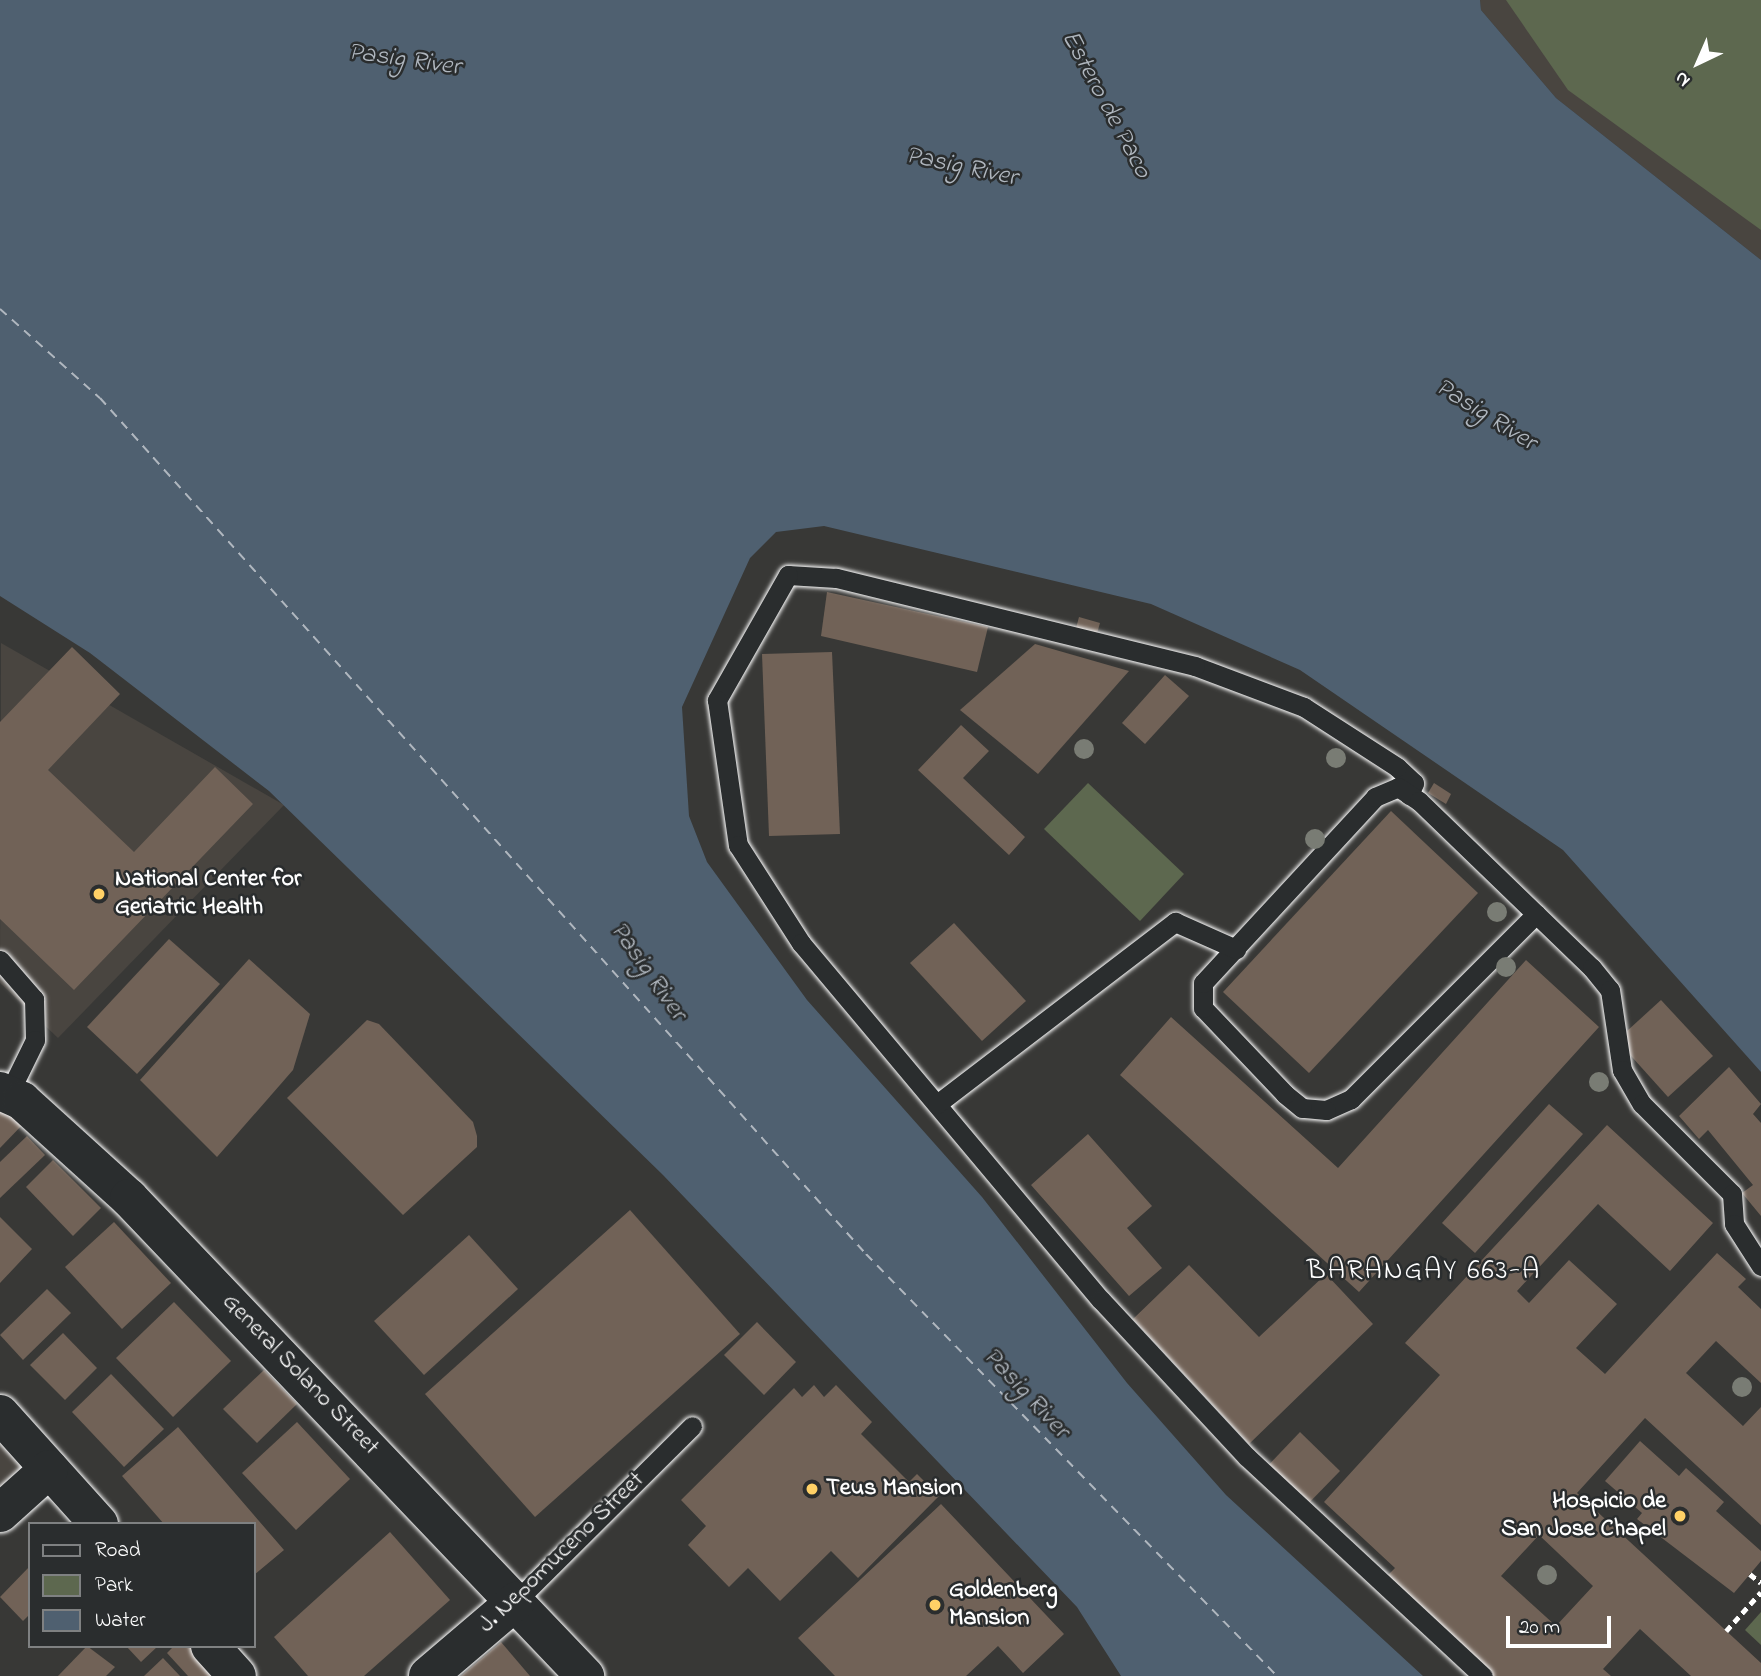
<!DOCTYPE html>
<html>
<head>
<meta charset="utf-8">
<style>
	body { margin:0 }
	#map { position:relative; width:1761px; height:1676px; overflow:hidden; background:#383836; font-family:"Indie Flower",sans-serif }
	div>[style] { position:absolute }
	.built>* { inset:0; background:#494540 }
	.green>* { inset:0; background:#5d684f }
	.water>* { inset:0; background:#4f6070 }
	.ferry>* { height:2px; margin-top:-1px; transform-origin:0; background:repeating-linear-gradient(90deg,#b0b7bf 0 9px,transparent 0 16px) }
	.building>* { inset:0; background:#716257 }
	.path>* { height:4.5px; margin-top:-2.25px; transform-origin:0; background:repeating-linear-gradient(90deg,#fff 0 7px,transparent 0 12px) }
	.roads { filter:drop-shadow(0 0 2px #fff) drop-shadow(0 0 2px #fff) }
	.lane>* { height:19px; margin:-9.5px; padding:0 9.5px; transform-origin:9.5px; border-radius:9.5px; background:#2a2d2e }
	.street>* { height:38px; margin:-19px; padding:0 19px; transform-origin:19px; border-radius:19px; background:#2a2d2e }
	.trees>* { width:20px; height:20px; margin:-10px; border-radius:50%; background:#797c74 }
	.dots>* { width:19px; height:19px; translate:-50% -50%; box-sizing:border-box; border:4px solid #2a2d2e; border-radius:50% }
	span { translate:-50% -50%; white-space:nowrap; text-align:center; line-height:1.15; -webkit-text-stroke:5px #2a2d2e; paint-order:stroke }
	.poi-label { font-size:24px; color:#fff; font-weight:700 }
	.left { translate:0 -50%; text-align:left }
	.right { translate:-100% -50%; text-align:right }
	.street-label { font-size:24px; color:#fff }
	.water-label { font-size:26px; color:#b0b7bf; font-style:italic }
	.quarter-label { font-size:28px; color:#fff; letter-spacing:2px }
	.legend { position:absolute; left:28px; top:1522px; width:228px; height:126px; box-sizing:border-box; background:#2a2d2e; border:2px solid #7f8182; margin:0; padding:9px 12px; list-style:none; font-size:21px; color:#fff }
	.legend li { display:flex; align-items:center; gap:14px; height:35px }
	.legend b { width:35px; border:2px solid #7f8182 }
	.north { position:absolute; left:1663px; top:28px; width:70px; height:70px; -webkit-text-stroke:5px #2a2d2e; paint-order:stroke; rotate:224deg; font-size:19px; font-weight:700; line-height:28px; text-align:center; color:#fff }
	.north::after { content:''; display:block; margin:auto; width:24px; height:32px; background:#fff; clip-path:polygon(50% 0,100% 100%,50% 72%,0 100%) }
	.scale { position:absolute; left:1506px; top:1616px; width:105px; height:32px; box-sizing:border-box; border:4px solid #fff; border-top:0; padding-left:9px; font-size:21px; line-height:24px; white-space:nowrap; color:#fff; -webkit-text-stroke:5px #2a2d2e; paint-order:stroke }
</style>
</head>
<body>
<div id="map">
	<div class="built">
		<div style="clip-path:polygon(1480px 0,1761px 0,1761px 260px,1556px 98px,1481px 10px)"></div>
		<div style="clip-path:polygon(1px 643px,284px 805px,58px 1038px,0 983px)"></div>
		<div style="clip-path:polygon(0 1433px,32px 1466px,0 1494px)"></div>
	</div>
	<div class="green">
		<div style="clip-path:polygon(1506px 0,1761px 0,1761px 230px,1568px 90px)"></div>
		<div style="clip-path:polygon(1088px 783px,1184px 874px,1140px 921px,1044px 829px)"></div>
		<div style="clip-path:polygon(1761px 1612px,1761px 1645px,1745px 1630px)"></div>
	</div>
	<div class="water">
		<div style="clip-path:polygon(0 0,1480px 0,1481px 10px,1556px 98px,1761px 260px,1761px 1072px,1563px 850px,1300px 670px,1151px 604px,824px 526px,776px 532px,750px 558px,682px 707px,689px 816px,707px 862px,807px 1000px,982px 1197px,1127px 1383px,1226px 1495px,1423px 1676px,1121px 1676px,1077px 1607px,663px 1175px,269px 791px,90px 653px,0 596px)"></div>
	</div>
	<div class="ferry">
		<div style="left:0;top:309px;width:134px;rotate:41.7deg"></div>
		<div style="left:100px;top:398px;width:1149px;rotate:48.18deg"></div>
		<div style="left:866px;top:1254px;width:589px;rotate:45.76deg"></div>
	</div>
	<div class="building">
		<div style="clip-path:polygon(827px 592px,988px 627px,977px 672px,821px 636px)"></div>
		<div style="clip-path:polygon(1079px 617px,1100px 623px,1096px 637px,1075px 632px)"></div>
		<div style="clip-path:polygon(1035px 644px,1129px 671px,1038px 774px,960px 710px)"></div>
		<div style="clip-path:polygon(72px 647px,120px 694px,48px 770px,134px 852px,215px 767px,253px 804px,74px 990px,0 919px,0 722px)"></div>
		<div style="clip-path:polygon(832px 652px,840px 834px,769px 836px,762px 654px)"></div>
		<div style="clip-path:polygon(1165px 675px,1189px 696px,1145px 744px,1122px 723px)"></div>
		<div style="clip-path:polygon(961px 725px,989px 751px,963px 778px,1025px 837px,1009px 855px,918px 770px)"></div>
		<div style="clip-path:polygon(1434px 783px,1451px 794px,1446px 804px,1428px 793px)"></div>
		<div style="clip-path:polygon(1391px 811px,1478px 893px,1309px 1073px,1223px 992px)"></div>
		<div style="clip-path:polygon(954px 923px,1026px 1001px,982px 1041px,910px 963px)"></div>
		<div style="clip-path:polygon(169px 939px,220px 984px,137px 1074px,87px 1027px)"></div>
		<div style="clip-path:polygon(249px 959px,310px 1014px,293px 1070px,217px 1157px,140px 1080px)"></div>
		<div style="clip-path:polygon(1526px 960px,1599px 1027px,1359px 1292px,1120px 1075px,1171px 1017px,1338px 1168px)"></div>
		<div style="clip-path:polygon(1661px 1000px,1713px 1056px,1668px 1097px,1623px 1047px,1627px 1031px)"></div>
		<div style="clip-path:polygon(367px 1020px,379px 1024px,473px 1122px,477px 1136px,477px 1147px,403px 1215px,287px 1098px)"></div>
		<div style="clip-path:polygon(1729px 1067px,1761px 1104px,1753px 1114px,1761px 1123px,1761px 1216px,1742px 1193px,1753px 1185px,1708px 1130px,1699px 1139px,1679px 1116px)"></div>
		<div style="clip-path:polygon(1549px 1104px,1583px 1134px,1475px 1253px,1442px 1223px)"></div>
		<div style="clip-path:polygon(0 1106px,26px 1121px,0 1148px)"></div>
		<div style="clip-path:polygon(evenodd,1607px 1125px,1713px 1223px,1670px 1271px,1598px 1204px,1517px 1291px,1529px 1303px,1569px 1260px,1617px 1304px,1576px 1348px,1605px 1374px,1717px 1253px,1746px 1279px,1738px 1287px,1761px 1309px,1761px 1383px,1716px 1341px,1686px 1373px,1743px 1426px,1761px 1407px,1761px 1525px,1645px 1418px,1577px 1493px,1761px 1663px,1761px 1676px,1691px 1676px,1640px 1629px,1603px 1669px,1611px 1676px,1488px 1676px,1383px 1580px,1395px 1568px,1324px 1502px,1440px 1375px,1405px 1343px,1607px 1125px,1539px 1535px,1593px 1586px,1556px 1626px,1501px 1576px,1539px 1535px)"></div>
		<div style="clip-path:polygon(1088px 1134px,1152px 1206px,1127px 1228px,1162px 1268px,1129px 1296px,1031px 1185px)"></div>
		<div style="clip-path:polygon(27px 1136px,45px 1155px,0 1198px,0 1162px)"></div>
		<div style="clip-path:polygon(53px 1160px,101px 1208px,73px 1236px,26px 1187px)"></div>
		<div style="clip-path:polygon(630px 1210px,740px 1334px,535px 1517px,425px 1394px)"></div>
		<div style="clip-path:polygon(0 1217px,32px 1249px,0 1283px)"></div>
		<div style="clip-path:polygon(114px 1222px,171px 1283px,122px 1329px,65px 1267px)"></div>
		<div style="clip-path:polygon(469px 1235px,518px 1289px,424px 1375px,374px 1321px)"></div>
		<div style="clip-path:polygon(1189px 1265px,1259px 1337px,1326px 1274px,1373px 1324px,1249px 1444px,1133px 1319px)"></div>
		<div style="clip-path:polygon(47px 1289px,71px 1313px,23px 1360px,0 1335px)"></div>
		<div style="clip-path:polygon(174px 1302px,231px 1361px,173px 1417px,116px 1358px)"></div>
		<div style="clip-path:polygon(757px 1322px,796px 1362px,764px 1395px,724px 1355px)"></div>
		<div style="clip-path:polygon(63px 1333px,97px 1368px,65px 1400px,30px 1365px)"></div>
		<div style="clip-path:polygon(264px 1370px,297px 1404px,257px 1443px,223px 1409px)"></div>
		<div style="clip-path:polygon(111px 1374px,164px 1429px,124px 1467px,72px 1412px)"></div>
		<div style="clip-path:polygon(814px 1385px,824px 1397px,836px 1385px,872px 1422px,861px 1434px,909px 1482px,917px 1474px,939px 1496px,858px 1578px,831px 1551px,780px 1601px,748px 1568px,729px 1587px,688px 1545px,706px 1526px,681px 1500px,794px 1388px,802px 1397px)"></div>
		<div style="clip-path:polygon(297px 1422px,350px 1479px,296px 1530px,242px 1473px)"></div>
		<div style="clip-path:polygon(178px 1427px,284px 1550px,254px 1575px,254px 1524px,164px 1524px,122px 1476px)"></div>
		<div style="clip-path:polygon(1300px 1432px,1340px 1471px,1303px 1509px,1263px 1471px)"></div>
		<div style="clip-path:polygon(1640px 1441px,1679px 1476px,1686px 1468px,1724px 1502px,1716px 1511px,1761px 1551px,1761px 1561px,1734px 1593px,1637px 1519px,1642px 1513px,1605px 1481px)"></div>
		<div style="clip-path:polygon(941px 1504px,1064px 1634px,1023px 1673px,998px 1646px,966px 1676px,835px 1676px,798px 1638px)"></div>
		<div style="clip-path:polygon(390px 1532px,450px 1600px,364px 1676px,308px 1676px,274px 1637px)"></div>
		<div style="clip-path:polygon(30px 1566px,30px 1614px,23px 1621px,0 1597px)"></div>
		<div style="clip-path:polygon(501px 1642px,530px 1676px,461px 1676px)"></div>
		<div style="clip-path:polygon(87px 1646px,115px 1667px,106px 1676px,58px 1676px)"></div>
		<div style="clip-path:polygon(126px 1646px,158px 1646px,141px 1662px)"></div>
		<div style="clip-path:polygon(174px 1646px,204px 1646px,232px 1676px,188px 1676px,167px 1653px)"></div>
		<div style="clip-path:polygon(163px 1658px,180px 1676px,144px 1676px)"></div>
	</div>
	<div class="path">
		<div style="left:1750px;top:1574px;width:14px;rotate:39deg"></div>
		<div style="left:1726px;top:1631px;width:52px;rotate:-48.1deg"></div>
	</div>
	<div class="roads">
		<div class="lane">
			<div style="left:1409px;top:795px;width:13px;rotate:-67deg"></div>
			<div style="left:1414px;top:783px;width:23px;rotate:-137deg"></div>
			<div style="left:1397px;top:767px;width:111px;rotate:-147.2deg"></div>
			<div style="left:1304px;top:707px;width:116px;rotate:-159.4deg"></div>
			<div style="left:1195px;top:666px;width:370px;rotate:-166.2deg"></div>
			<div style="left:836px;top:578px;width:48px;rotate:-176.4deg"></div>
			<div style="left:788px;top:575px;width:144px;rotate:119.6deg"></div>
			<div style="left:717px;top:700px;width:147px;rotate:81.8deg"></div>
			<div style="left:738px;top:845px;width:117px;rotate:57.3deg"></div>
			<div style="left:801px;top:943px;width:466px;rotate:50deg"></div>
			<div style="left:1101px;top:1300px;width:214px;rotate:47.1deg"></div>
			<div style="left:1247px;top:1457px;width:322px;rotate:42.9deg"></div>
			<div style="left:1536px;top:914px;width:262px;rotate:135deg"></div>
			<div style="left:1351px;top:1099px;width:27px;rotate:156deg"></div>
			<div style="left:1326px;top:1110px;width:24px;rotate:-175deg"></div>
			<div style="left:1302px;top:1108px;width:22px;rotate:-141deg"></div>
			<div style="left:1285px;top:1094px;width:119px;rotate:-133.6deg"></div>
			<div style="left:1203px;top:1008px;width:25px;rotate:-90deg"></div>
			<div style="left:1203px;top:983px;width:253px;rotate:-47.2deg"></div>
			<div style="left:1375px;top:797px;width:25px;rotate:-23deg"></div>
			<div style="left:1398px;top:787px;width:25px;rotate:34deg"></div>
			<div style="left:1419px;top:801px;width:240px;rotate:44deg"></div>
			<div style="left:1592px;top:968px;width:28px;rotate:51deg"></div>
			<div style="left:1610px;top:990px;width:81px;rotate:81.5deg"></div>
			<div style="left:1622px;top:1070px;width:39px;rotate:60deg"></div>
			<div style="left:1642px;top:1104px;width:127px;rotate:45deg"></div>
			<div style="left:1732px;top:1194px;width:30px;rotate:86deg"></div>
			<div style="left:1734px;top:1224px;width:50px;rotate:57.3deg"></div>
			<div style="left:0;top:960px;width:52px;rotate:48.9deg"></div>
			<div style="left:34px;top:999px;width:41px;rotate:88.6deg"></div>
			<div style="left:35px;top:1040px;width:61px;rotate:116.1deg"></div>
			<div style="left:937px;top:1104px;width:300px;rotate:-37.4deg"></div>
			<div style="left:1175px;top:922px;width:67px;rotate:23.9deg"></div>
			<div style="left:516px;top:1601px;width:248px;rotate:-44.8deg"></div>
		</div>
		<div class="street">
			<div style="left:0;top:1091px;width:24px;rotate:24deg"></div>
			<div style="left:22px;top:1101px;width:144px;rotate:42.2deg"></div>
			<div style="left:129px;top:1198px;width:661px;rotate:46.35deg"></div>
			<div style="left:0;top:1414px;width:148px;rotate:48deg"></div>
			<div style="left:0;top:1513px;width:66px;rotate:-41.9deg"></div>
			<div style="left:210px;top:1646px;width:40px;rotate:48deg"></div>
			<div style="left:428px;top:1676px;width:116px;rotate:-40.4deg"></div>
		</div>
	</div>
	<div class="trees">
		<div style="left:1084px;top:749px"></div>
		<div style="left:1336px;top:758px"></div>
		<div style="left:1315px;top:839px"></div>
		<div style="left:1497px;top:912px"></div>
		<div style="left:1506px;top:967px"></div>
		<div style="left:1599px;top:1082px"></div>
		<div style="left:1742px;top:1387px"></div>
		<div style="left:1547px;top:1575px"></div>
	</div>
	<div class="dots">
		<div style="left:99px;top:894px;background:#ffd166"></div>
		<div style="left:812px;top:1489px;background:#ffd166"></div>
		<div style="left:1680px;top:1516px;background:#ffd166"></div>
		<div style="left:935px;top:1605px;background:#ffd166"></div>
	</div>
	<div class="poi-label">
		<span class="left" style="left:115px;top:894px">National Center for<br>Geriatric Health</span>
		<span class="left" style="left:826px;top:1489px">Teus Mansion</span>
		<span class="right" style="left:1666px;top:1516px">Hospicio de<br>San Jose Chapel</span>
		<span class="left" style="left:949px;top:1605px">Goldenberg<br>Mansion</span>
	</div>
	<div class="street-label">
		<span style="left:300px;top:1375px;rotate:46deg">General Solano Street</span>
		<span style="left:562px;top:1553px;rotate:-44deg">J. Nepomuceno Street</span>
	</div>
	<div class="water-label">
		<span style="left:404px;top:61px;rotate:8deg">Pasig River</span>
		<span style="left:1105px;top:105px;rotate:62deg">Estero de Paco</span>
		<span style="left:961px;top:168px;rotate:12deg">Pasig River</span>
		<span style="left:1485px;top:416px;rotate:32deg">Pasig River</span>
		<span style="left:647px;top:972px;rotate:55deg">Pasig River</span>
		<span style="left:1025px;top:1394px;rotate:47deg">Pasig River</span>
	</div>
	<div class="quarter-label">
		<span style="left:1424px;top:1272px">BARANGAY 663-A</span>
	</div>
	<ul class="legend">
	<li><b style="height:9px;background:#2a2d2e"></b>Road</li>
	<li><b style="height:19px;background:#5d684f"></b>Park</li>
	<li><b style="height:19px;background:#4f6070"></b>Water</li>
	</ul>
	<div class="north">N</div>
	<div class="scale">20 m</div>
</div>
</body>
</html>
